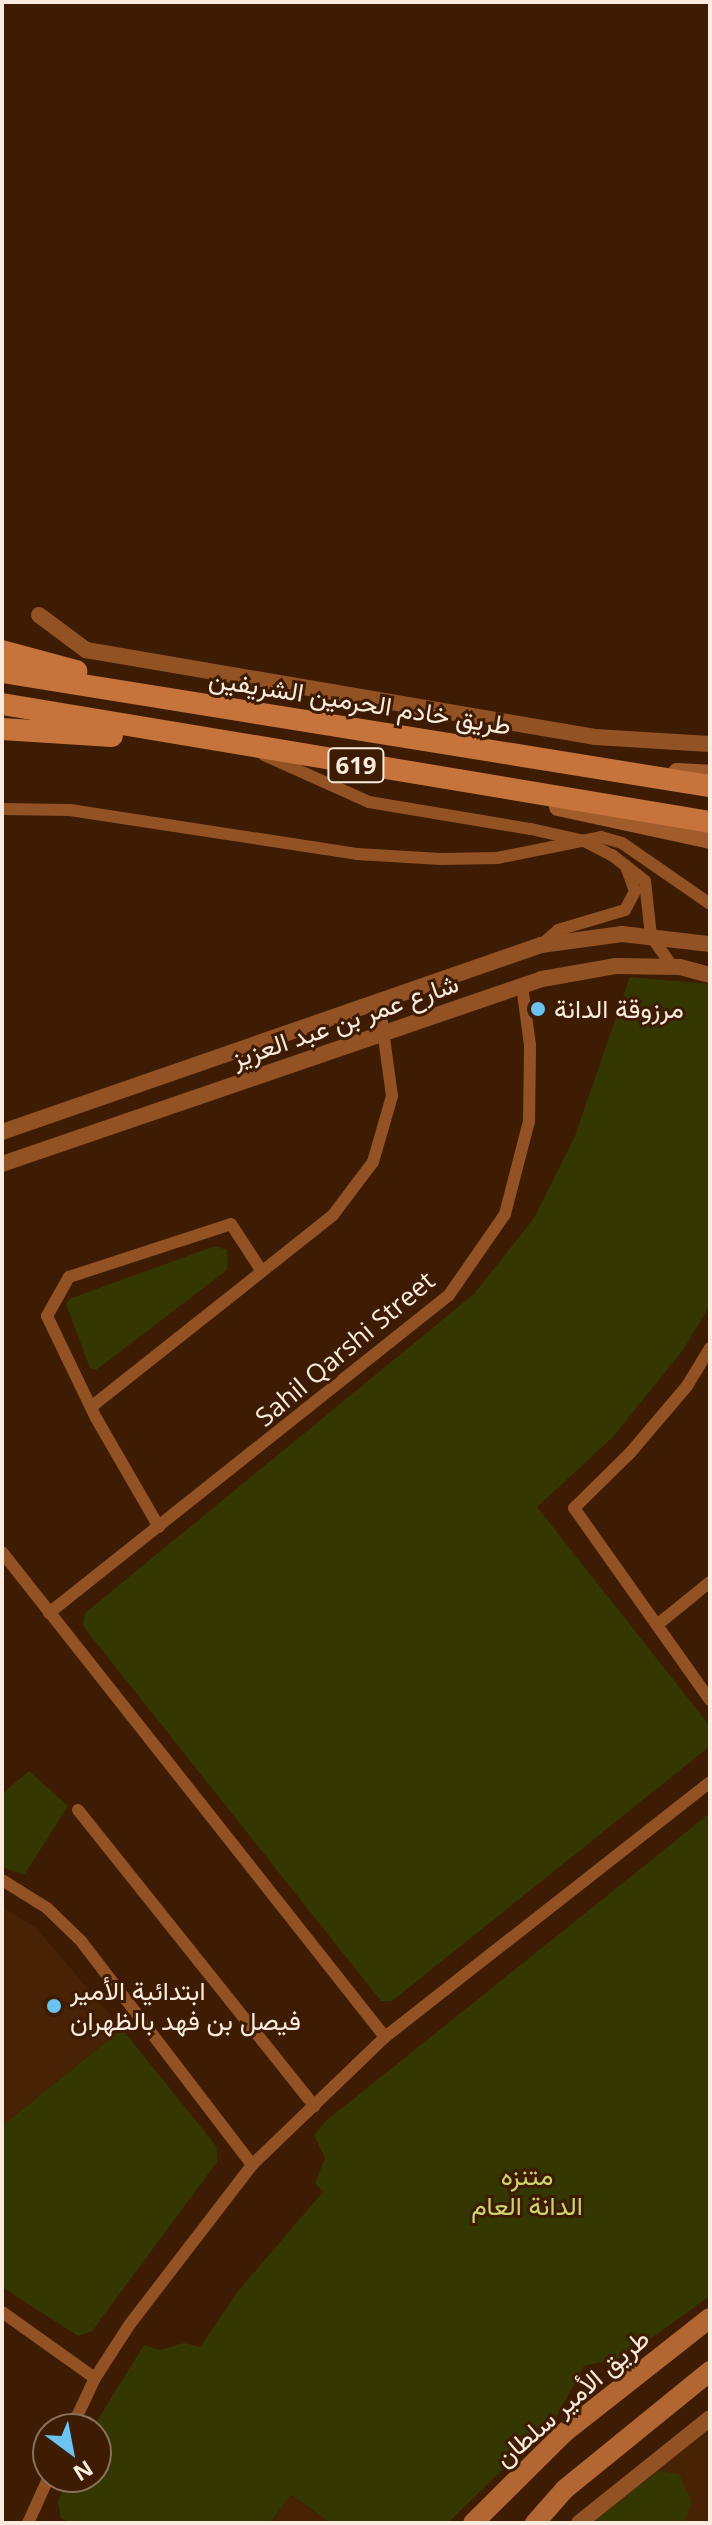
<!DOCTYPE html>
<html>
<head>
<meta charset="utf-8">
<style>
	body { margin:0 }
	#map { position:relative; width:712px; height:2525px; overflow:hidden; background:#3d1c03; font-family:"Open Sans",Vazirmatn,sans-serif }
	div>[style] { position:absolute }
	.built>* { inset:0; background:#482205 }
	.green>* { inset:0; background:#343700 }
	.minor>* { height:12px; margin:-6px; padding:0 6px; transform-origin:6px; border-radius:6px; background:#935224 }
	.tertiary>* { height:16px; margin:-8px; padding:0 8px; transform-origin:8px; border-radius:8px; background:#935224 }
	.secondary>* { height:18px; margin:-9px; padding:0 9px; transform-origin:9px; border-radius:9px; background:#a25c2b }
	.primary>* { height:20px; margin:-10px; padding:0 10px; transform-origin:10px; border-radius:10px; background:#b26632 }
	.motorway>* { height:22px; margin:-11px; padding:0 11px; transform-origin:11px; border-radius:11px; background:#c6743c }
	.dots>* { width:22px; height:22px; translate:-50% -50%; box-sizing:border-box; border:4px solid #3d1c03; border-radius:50% }
	span { translate:-50% -50%; white-space:nowrap; text-align:center; line-height:1.15; -webkit-text-stroke:6px #3d1c03; paint-order:stroke }
	.shield-label span { padding:2px 6px; background:#3d1c03; border:2px solid; border-radius:6px; -webkit-text-stroke-width:0 }
	.shield-label { font-size:24px; color:#faebe1; font-weight:700 }
	.street-label { font-size:26px; color:#faebe1 }
	.poi-label { font-size:26px; color:#faebe1 }
	.left { translate:0 -50%; text-align:left }
	.park-label { font-size:26px; color:#cdd56d }
	.frame { position:absolute; inset:0; border:4px solid #faebe1; pointer-events:none }
	.north { position:absolute; left:32px; top:2413px; width:80px; height:80px; box-sizing:border-box; background:#3d1c03; border:2px solid #896f5c; border-radius:50%; rotate:148deg; font-size:22px; font-weight:700; line-height:32px; text-align:center; color:#faebe1 }
	.north::after { content:''; display:block; margin:auto; width:28px; height:36px; background:#6ac3f1; clip-path:polygon(50% 0,100% 100%,50% 72%,0 100%) }
</style>
</head>
<body>
<div id="map">
	<div class="built">
		<div style="clip-path:polygon(2px 1907px,36px 1928px,122px 2029px,2px 2126px)"></div>
		<div style="clip-path:polygon(710px 2424px,710px 2523px,593px 2523px,591px 2519px)"></div>
		<div style="clip-path:polygon(290px 2495px,331px 2523px,271px 2523px)"></div>
	</div>
	<div class="green">
		<div style="clip-path:polygon(630px 977px,710px 984px,710px 1305px,683px 1350px,613px 1437px,537px 1507px,710px 1726px,710px 1746px,392px 2001px,381px 2001px,83px 1626px,85px 1613px,474px 1294px,534px 1218px,575px 1136px)"></div>
		<div style="clip-path:polygon(215px 1246px,227px 1250px,227px 1270px,96px 1370px,90px 1368px,66px 1304px,69px 1299px)"></div>
		<div style="clip-path:polygon(29px 1771px,68px 1806px,24px 1875px,2px 1867px,2px 1794px)"></div>
		<div style="clip-path:polygon(710px 1813px,710px 2296px,625px 2357px,584px 2366px,557px 2416px,448px 2523px,331px 2523px,291px 2495px,270px 2523px,71px 2523px,61px 2518px,58px 2502px,68px 2477px,96px 2477px,92px 2429px,144px 2345px,160px 2350px,184px 2343px,200px 2347px,239px 2290px,323px 2192px,315px 2183px,325px 2158px,314px 2135px,326px 2121px)"></div>
		<div style="clip-path:polygon(122px 2029px,217px 2147px,217px 2162px,92px 2331px,78px 2336px,2px 2287px,2px 2126px)"></div>
		<div style="clip-path:polygon(658px 2471px,679px 2474px,692px 2502px,684px 2522px,599px 2523px,597px 2519px)"></div>
	</div>
	<div class="minor">
		<div style="left:264px;top:755px;width:115px;rotate:24.1deg"></div>
		<div style="left:369px;top:802px;width:164px;rotate:9.5deg"></div>
		<div style="left:531px;top:829px;width:54px;rotate:12.8deg"></div>
		<div style="left:584px;top:841px;width:31px;rotate:27deg"></div>
		<div style="left:612px;top:855px;width:42px;rotate:38.2deg"></div>
		<div style="left:645px;top:881px;width:55px;rotate:83.8deg"></div>
		<div style="left:651px;top:936px;width:38px;rotate:55deg"></div>
		<div style="left:2px;top:809px;width:68px;rotate:0.8deg"></div>
		<div style="left:70px;top:810px;width:290px;rotate:8.7deg"></div>
		<div style="left:357px;top:854px;width:84px;rotate:3.4deg"></div>
		<div style="left:441px;top:859px;width:56px;rotate:-1deg"></div>
		<div style="left:497px;top:858px;width:106px;rotate:-11.4deg"></div>
		<div style="left:601px;top:837px;width:22px;rotate:16deg"></div>
		<div style="left:622px;top:843px;width:107px;rotate:34.7deg"></div>
		<div style="left:541px;top:945px;width:23px;rotate:-41deg"></div>
		<div style="left:558px;top:930px;width:70px;rotate:-16.6deg"></div>
		<div style="left:625px;top:910px;width:21px;rotate:-62deg"></div>
		<div style="left:635px;top:891px;width:27px;rotate:-110deg"></div>
		<div style="left:710px;top:1348px;width:44px;rotate:121.2deg"></div>
		<div style="left:687px;top:1386px;width:88px;rotate:130.4deg"></div>
		<div style="left:630px;top:1453px;width:78px;rotate:135.5deg"></div>
		<div style="left:574px;top:1508px;width:235px;rotate:54.7deg"></div>
		<div style="left:91px;top:1407px;width:309px;rotate:-38.4deg"></div>
		<div style="left:333px;top:1215px;width:66px;rotate:-53deg"></div>
		<div style="left:373px;top:1162px;width:69px;rotate:-73.9deg"></div>
		<div style="left:392px;top:1096px;width:96px;rotate:-97.8deg"></div>
		<div style="left:159px;top:1527px;width:126px;rotate:-120deg"></div>
		<div style="left:96px;top:1418px;width:113px;rotate:-115.7deg"></div>
		<div style="left:47px;top:1316px;width:45px;rotate:-60.6deg"></div>
		<div style="left:69px;top:1277px;width:170px;rotate:-18.1deg"></div>
		<div style="left:231px;top:1224px;width:55px;rotate:56.9deg"></div>
		<div style="left:2px;top:1552px;width:618px;rotate:51.7deg"></div>
		<div style="left:49px;top:1613px;width:511px;rotate:-38.48deg"></div>
		<div style="left:449px;top:1295px;width:98px;rotate:-55.3deg"></div>
		<div style="left:505px;top:1214px;width:96px;rotate:-75.5deg"></div>
		<div style="left:529px;top:1121px;width:76px;rotate:-89.2deg"></div>
		<div style="left:530px;top:1045px;width:60px;rotate:-97.7deg"></div>
		<div style="left:657px;top:1625px;width:68px;rotate:-39.1deg"></div>
		<div style="left:78px;top:1810px;width:379px;rotate:51.4deg"></div>
		<div style="left:2px;top:1880px;width:53px;rotate:31.9deg"></div>
		<div style="left:47px;top:1908px;width:47px;rotate:44.1deg"></div>
		<div style="left:81px;top:1941px;width:282px;rotate:52.6deg"></div>
		<div style="left:2px;top:2312px;width:114px;rotate:35.4deg"></div>
		<div style="left:71px;top:2429px;width:56px;rotate:-64.8deg"></div>
		<div style="left:95px;top:2378px;width:64px;rotate:-57.1deg"></div>
		<div style="left:130px;top:2324px;width:200px;rotate:-52.5deg"></div>
		<div style="left:252px;top:2165px;width:185px;rotate:-43.9deg"></div>
		<div style="left:385px;top:2037px;width:413px;rotate:-38.1deg"></div>
		<div style="left:28px;top:2523px;width:51px;rotate:-65.5deg"></div>
	</div>
	<div class="tertiary">
		<div style="left:39px;top:615px;width:59px;rotate:36.7deg"></div>
		<div style="left:86px;top:650px;width:516px;rotate:9.7deg"></div>
		<div style="left:595px;top:737px;width:115px;rotate:3.5deg"></div>
		<div style="left:2px;top:1132px;width:571px;rotate:-19.13deg"></div>
		<div style="left:541px;top:945px;width:82px;rotate:-7.7deg"></div>
		<div style="left:622px;top:934px;width:89px;rotate:6.5deg"></div>
		<div style="left:2px;top:1164px;width:571px;rotate:-18.91deg"></div>
		<div style="left:542px;top:979px;width:74px;rotate:-10.1deg"></div>
		<div style="left:615px;top:966px;width:65px;rotate:0.9deg"></div>
		<div style="left:680px;top:967px;width:31px;rotate:15deg"></div>
		<div style="left:579px;top:2523px;width:168px;rotate:-38.7deg"></div>
	</div>
	<div class="secondary">
		<div style="left:677px;top:772px;width:33px;rotate:3deg"></div>
		<div style="left:558px;top:807px;width:156px;rotate:12.2deg"></div>
	</div>
	<div class="primary">
		<div style="left:473px;top:2523px;width:129px;rotate:-44.7deg"></div>
		<div style="left:565px;top:2432px;width:184px;rotate:-38.2deg"></div>
		<div style="left:535px;top:2523px;width:45px;rotate:-48.6deg"></div>
		<div style="left:565px;top:2489px;width:187px;rotate:-39.1deg"></div>
	</div>
	<div class="motorway">
		<div style="left:2px;top:651px;width:77px;rotate:15.1deg"></div>
		<div style="left:2px;top:672px;width:717px;rotate:9.15deg"></div>
		<div style="left:2px;top:704px;width:718px;rotate:9.46deg"></div>
		<div style="left:2px;top:729px;width:110px;rotate:3.6deg"></div>
	</div>
	<div class="dots">
		<div style="left:538px;top:1009px;background:#6ac3f1"></div>
		<div style="left:54px;top:2006px;background:#6ac3f1"></div>
	</div>
	<div class="shield-label">
		<span style="left:356px;top:765px">619</span>
	</div>
	<div class="street-label">
		<span style="left:360px;top:702px;rotate:9deg">طريق خادم الحرمين الشريفين</span>
		<span style="left:345px;top:1021px;rotate:-19deg">شارع عمر بن عبد العزيز</span>
		<span style="left:345px;top:1349px;rotate:-40deg">Sahil Qarshi Street</span>
		<span style="left:572px;top:2398px;rotate:-41deg">طريق الأمير سلطان</span>
	</div>
	<div class="poi-label">
		<span class="left" style="left:554px;top:1009px">مرزوقة الدانة</span>
		<span class="left" style="left:70px;top:2006px">ابتدائية الأمير<br>فيصل بن فهد بالظهران</span>
	</div>
	<div class="park-label">
		<span style="left:527px;top:2191px">متنزه<br>الدانة العام</span>
	</div>
	<div class="frame"></div>
	<div class="north">N</div>
</div>
</body>
</html>
